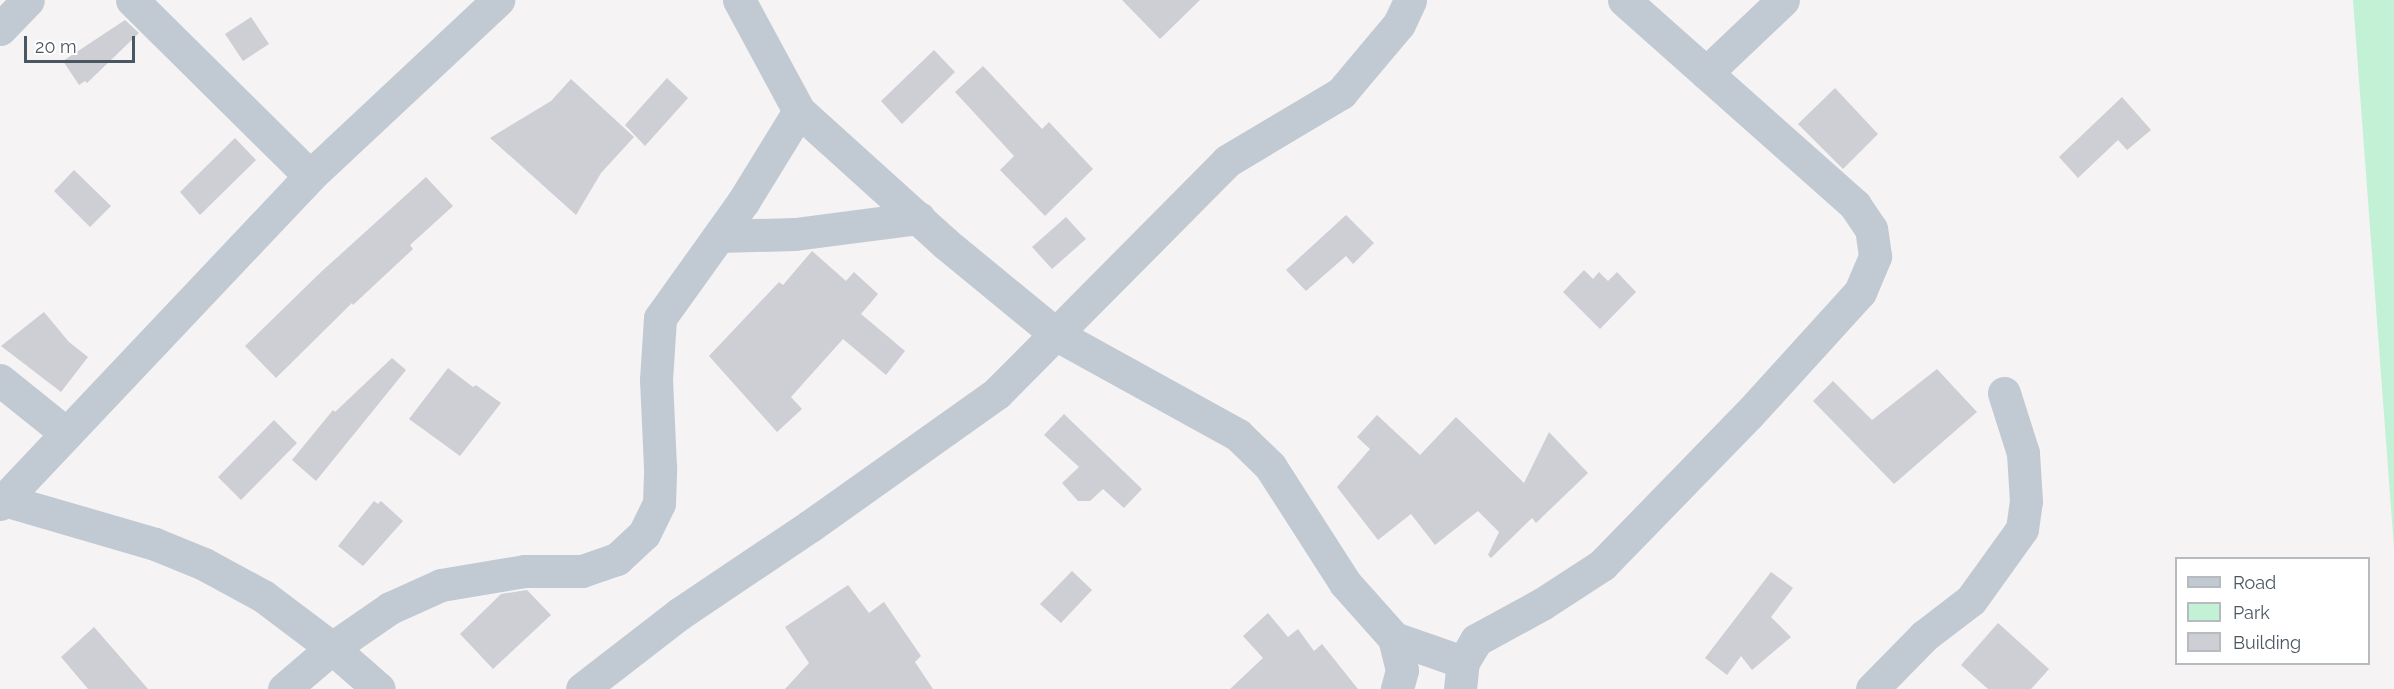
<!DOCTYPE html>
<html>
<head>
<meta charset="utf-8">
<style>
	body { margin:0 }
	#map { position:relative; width:2394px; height:689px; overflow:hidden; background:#f5f3f3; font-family:Raleway,sans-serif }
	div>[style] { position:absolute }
	.green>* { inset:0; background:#c3f1d5 }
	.building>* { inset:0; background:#cdcfd5 }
	.minor>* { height:33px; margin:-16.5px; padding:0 16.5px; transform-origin:16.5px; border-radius:16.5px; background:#c1cad2 }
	span { translate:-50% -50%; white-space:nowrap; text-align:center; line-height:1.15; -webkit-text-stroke:5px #fff; paint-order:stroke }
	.legend { position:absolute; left:2175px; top:557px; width:195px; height:108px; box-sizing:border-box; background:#fff; border:2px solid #b7bbc0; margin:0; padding:8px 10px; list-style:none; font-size:18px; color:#4a5661 }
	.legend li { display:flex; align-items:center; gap:12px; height:30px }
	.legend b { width:30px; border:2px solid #b7bbc0 }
	.scale { position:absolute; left:24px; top:36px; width:111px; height:27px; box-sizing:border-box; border:3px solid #4a5661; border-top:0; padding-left:8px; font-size:18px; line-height:21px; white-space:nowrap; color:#4a5661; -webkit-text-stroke:4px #fff; paint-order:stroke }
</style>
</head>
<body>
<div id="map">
	<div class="green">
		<div style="clip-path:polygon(2353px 0,2394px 0,2394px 548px)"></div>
	</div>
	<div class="building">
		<div style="clip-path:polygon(1122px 0,1200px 0,1160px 39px)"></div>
		<div style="clip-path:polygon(251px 17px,269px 44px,243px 61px,225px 34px)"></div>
		<div style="clip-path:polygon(125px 20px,139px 33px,87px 83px,85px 81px,79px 85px,63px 61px)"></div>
		<div style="clip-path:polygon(934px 50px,955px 72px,902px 124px,881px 101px)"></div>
		<div style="clip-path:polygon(983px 66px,1042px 129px,1049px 122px,1093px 169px,1045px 216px,1000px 170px,1014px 156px,955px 92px)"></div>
		<div style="clip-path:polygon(667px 78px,688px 98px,645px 146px,625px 125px)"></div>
		<div style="clip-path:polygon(571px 79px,634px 137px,601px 173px,576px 215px,490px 138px,551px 101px)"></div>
		<div style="clip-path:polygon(1835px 88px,1878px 134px,1843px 169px,1798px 124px)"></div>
		<div style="clip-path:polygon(2122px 97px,2151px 130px,2127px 150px,2118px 140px,2078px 178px,2059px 157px)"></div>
		<div style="clip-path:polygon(235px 138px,256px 160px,200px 215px,180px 192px)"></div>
		<div style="clip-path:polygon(74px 170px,111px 206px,90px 227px,54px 191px)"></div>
		<div style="clip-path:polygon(426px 177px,453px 206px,410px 245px,413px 249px,353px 305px,352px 303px,276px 378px,245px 346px,321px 272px)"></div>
		<div style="clip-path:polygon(1346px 215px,1374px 243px,1353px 264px,1346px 256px,1306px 291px,1286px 270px)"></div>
		<div style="clip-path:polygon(1066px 217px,1086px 239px,1052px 269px,1032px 247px)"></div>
		<div style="clip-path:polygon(812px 251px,846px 281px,854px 272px,878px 294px,861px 314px,905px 351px,886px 375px,843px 339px,791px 397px,802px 409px,777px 432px,709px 356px,779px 282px,783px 285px)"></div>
		<div style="clip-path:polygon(1584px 270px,1593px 279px,1599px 272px,1608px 281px,1617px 272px,1636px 292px,1600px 329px,1563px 292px)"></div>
		<div style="clip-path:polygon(44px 312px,69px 342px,88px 357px,61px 392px,1px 346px)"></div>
		<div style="clip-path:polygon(392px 358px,406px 370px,316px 481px,292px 460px,333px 410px,335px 412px)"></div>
		<div style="clip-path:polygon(448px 368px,473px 387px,476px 385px,501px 403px,460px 456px,409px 419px)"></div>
		<div style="clip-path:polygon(1937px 369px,1977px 412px,1894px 484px,1813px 401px,1833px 381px,1872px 420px)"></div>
		<div style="clip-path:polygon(1064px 414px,1142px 489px,1124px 508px,1103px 489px,1090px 501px,1078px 501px,1062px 483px,1079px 467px,1044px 435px)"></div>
		<div style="clip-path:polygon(1377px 415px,1420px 455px,1456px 417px,1524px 483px,1549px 432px,1588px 473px,1536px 523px,1532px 518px,1491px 558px,1488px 555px,1499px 532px,1478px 511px,1435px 545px,1411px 514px,1378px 540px,1337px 487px,1370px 449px,1357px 437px)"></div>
		<div style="clip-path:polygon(274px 420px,297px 443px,241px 500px,218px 477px)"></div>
		<div style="clip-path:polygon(374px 501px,378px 504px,381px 501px,403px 521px,363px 566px,338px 546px)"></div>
		<div style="clip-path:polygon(1072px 571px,1092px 590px,1061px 623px,1040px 604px)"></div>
		<div style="clip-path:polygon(1771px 572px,1793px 588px,1771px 617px,1791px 637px,1752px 670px,1741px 656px,1727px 675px,1705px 658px)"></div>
		<div style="clip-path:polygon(848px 585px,869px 613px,884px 602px,921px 656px,915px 662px,933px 689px,785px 689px,809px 663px,785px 627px)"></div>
		<div style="clip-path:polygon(527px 590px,551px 615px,493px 669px,460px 634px,501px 594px)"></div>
		<div style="clip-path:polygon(1268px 613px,1288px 637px,1298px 629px,1314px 651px,1322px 644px,1358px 689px,1230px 689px,1263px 658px,1243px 636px)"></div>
		<div style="clip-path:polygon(1998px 623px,2049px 669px,2031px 689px,1988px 689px,1961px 665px)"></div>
		<div style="clip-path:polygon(94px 627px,148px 689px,88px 689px,61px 657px)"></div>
	</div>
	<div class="minor">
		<div style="left:132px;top:0;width:250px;rotate:44.7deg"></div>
		<div style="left:739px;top:0;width:126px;rotate:61.6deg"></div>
		<div style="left:799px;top:111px;width:197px;rotate:42.1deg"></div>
		<div style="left:945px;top:243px;width:145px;rotate:39.4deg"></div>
		<div style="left:1057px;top:335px;width:207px;rotate:28.9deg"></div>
		<div style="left:1238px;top:435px;width:45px;rotate:44.1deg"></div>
		<div style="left:1270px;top:466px;width:139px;rotate:57.3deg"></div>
		<div style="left:1345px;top:583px;width:74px;rotate:48.3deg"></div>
		<div style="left:1394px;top:638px;width:33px;rotate:76deg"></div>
		<div style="left:1402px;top:670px;width:20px;rotate:105deg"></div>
		<div style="left:0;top:29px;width:40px;rotate:-46deg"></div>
		<div style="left:1706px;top:73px;width:106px;rotate:-43.5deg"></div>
		<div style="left:719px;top:236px;width:76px;rotate:-1.5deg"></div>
		<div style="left:795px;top:234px;width:125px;rotate:-7.4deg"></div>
		<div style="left:0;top:380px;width:85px;rotate:38.8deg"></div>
		<div style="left:4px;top:500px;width:157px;rotate:16.2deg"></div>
		<div style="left:155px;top:544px;width:53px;rotate:22.2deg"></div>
		<div style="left:204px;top:564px;width:67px;rotate:28.5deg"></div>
		<div style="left:263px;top:596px;width:86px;rotate:37deg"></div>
		<div style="left:332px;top:648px;width:62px;rotate:41.1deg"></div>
		<div style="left:0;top:504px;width:451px;rotate:-46.6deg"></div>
		<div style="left:310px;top:176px;width:258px;rotate:-43.1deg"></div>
		<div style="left:1394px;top:638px;width:73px;rotate:19.2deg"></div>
		<div style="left:284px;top:689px;width:63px;rotate:-40.5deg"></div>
		<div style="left:332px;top:648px;width:70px;rotate:-34.6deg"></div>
		<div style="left:390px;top:608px;width:56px;rotate:-24.3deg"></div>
		<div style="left:441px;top:585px;width:85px;rotate:-9.5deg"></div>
		<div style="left:525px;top:571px;width:57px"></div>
		<div style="left:582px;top:571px;width:37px;rotate:-19deg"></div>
		<div style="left:617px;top:559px;width:37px;rotate:-43deg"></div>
		<div style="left:644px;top:534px;width:34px;rotate:-64deg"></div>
		<div style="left:659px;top:503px;width:36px;rotate:-88deg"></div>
		<div style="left:660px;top:467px;width:87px;rotate:-92.6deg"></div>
		<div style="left:656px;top:380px;width:62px;rotate:-86.3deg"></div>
		<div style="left:660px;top:318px;width:143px;rotate:-54.4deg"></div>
		<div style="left:743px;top:202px;width:107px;rotate:-58.4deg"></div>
		<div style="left:582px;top:689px;width:123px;rotate:-37.7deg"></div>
		<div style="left:679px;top:614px;width:158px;rotate:-33.9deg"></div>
		<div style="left:810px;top:526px;width:229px;rotate:-35.4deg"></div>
		<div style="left:997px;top:393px;width:327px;rotate:-45.2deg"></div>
		<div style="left:1227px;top:161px;width:133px;rotate:-30.8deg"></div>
		<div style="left:1341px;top:93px;width:90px;rotate:-50deg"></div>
		<div style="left:1399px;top:24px;width:26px;rotate:-65deg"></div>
		<div style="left:1460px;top:689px;width:27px;rotate:-84deg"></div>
		<div style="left:1463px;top:662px;width:26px;rotate:-59deg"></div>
		<div style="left:1476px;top:640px;width:75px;rotate:-28.6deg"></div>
		<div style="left:1542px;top:604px;width:72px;rotate:-33deg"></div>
		<div style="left:1602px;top:565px;width:211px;rotate:-45.8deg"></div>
		<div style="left:1749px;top:414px;width:165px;rotate:-47.7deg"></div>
		<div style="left:1860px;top:292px;width:39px;rotate:-67deg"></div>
		<div style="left:1875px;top:256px;width:27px;rotate:-98deg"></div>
		<div style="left:1871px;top:229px;width:29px;rotate:-124deg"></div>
		<div style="left:1855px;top:205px;width:309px;rotate:-138.4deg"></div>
		<div style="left:1872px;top:689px;width:74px;rotate:-45.5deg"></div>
		<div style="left:1924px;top:636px;width:59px;rotate:-37.5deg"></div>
		<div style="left:1971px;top:600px;width:87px;rotate:-54.3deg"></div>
		<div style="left:2022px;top:529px;width:28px;rotate:-82deg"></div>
		<div style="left:2026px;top:501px;width:48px;rotate:-93.6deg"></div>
		<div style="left:2023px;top:453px;width:63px;rotate:-107.6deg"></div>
	</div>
	<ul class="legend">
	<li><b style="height:8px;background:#c1cad2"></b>Road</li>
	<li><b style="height:16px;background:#c3f1d5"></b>Park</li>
	<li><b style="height:16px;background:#cdcfd5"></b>Building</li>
	</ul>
	<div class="scale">20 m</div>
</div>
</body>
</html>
